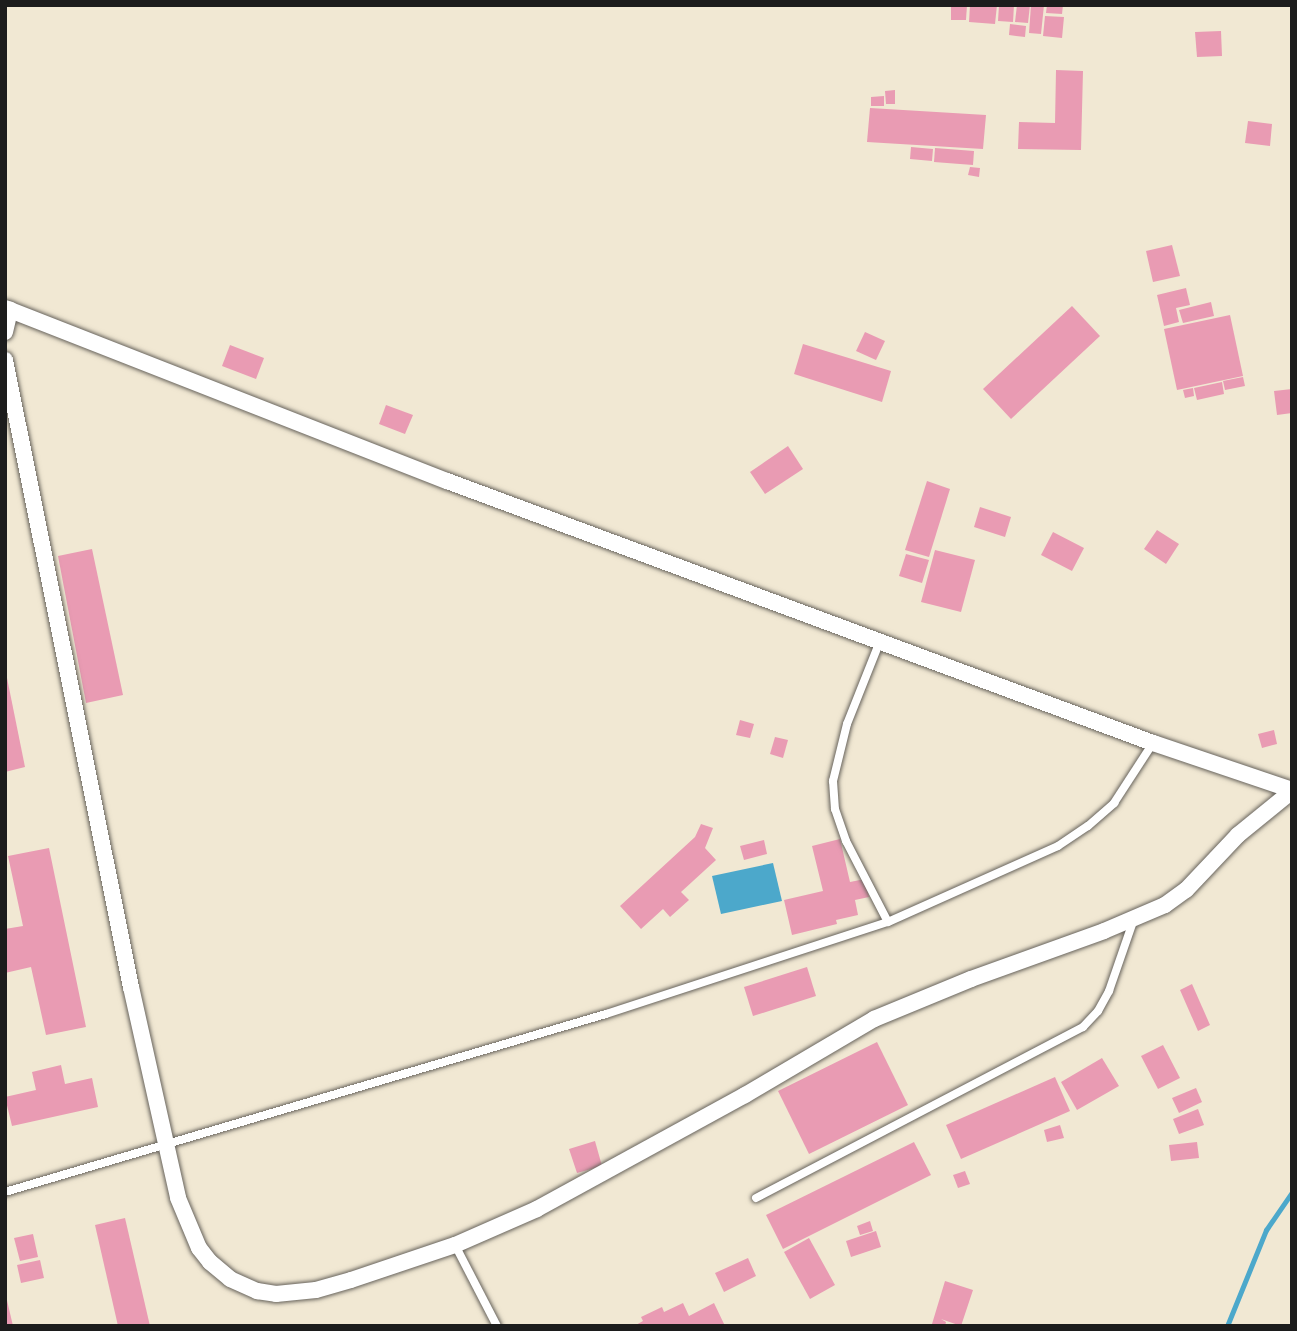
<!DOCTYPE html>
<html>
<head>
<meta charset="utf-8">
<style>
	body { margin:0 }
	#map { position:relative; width:1297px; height:1331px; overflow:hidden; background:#f1e8d3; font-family:"EB Garamond",serif }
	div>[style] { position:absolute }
	.water>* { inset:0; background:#4ca8cb }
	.stream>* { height:5px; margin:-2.5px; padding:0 2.5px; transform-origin:2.5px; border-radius:2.5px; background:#4ca8cb }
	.building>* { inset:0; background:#e99bb3 }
	.roads { filter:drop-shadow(0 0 2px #67635c) drop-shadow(0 0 2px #67635c) }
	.service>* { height:8px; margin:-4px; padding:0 4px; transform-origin:4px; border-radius:4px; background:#fff }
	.minor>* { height:16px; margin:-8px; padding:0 8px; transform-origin:8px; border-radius:8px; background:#fff }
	span { translate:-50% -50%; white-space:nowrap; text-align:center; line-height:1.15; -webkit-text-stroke:7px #f6f6f2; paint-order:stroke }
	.frame { position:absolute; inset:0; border:7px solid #1c1c1c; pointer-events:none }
</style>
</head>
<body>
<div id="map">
	<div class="water">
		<div style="clip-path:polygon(773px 863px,782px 901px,721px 914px,712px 876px)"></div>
	</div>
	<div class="stream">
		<div style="left:1227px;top:1326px;width:104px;rotate:-67.9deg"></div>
		<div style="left:1266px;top:1230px;width:46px;rotate:-55.6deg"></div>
	</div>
	<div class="building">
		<div style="clip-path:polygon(951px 5px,967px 5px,966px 20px,951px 20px)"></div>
		<div style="clip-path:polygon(970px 5px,997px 5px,995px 24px,969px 22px)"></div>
		<div style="clip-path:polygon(999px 5px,1014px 5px,1013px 22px,998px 21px)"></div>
		<div style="clip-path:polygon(1017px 5px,1030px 5px,1028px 23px,1015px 22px)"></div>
		<div style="clip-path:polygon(1031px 5px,1044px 5px,1041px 34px,1029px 33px)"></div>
		<div style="clip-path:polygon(1047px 5px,1063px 5px,1062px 14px,1046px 13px)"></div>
		<div style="clip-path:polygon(1045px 16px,1064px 17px,1062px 38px,1043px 36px)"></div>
		<div style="clip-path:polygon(1010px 24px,1026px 26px,1025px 37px,1009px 35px)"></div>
		<div style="clip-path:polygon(1221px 31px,1222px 56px,1197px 57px,1195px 32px)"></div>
		<div style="clip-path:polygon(1056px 70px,1083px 71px,1081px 150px,1018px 149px,1019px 122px,1055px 123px)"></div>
		<div style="clip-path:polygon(895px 90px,895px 104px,886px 104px,885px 91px)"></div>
		<div style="clip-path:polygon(884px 96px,884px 106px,871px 106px,871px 97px)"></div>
		<div style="clip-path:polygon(870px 108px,986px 115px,983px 149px,867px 142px)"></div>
		<div style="clip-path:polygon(1248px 121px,1272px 124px,1270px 146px,1245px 143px)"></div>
		<div style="clip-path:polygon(911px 147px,933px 149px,932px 161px,910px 159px)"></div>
		<div style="clip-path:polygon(935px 148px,974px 151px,973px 165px,934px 162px)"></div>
		<div style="clip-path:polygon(970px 167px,980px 168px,979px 177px,968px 175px)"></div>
		<div style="clip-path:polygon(1172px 245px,1180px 276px,1153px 282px,1146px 251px)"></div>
		<div style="clip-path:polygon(1186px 288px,1190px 305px,1176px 308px,1179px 322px,1164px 326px,1157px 295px)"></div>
		<div style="clip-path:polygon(1211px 302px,1214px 316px,1183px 323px,1179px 310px)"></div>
		<div style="clip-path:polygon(1072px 306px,1100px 336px,1011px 419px,983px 389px)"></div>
		<div style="clip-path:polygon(1230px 315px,1243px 376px,1177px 390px,1164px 329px)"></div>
		<div style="clip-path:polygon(865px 332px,885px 341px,876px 360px,856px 351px)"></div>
		<div style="clip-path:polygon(803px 344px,891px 371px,882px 402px,794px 374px)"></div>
		<div style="clip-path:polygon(230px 345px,264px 358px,256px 379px,222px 366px)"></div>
		<div style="clip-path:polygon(1243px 377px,1245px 386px,1225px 390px,1223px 381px)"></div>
		<div style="clip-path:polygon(1222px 382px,1224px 394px,1197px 400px,1194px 388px)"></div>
		<div style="clip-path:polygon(1193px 388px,1194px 396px,1185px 398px,1183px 390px)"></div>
		<div style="clip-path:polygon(1292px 389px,1292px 413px,1277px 415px,1274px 391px)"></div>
		<div style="clip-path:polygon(386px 405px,413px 415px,405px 434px,379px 424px)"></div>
		<div style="clip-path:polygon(788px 446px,803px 469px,765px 494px,750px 472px)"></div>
		<div style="clip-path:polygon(927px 481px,950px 489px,929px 557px,905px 550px)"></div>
		<div style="clip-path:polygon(980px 507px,1011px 517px,1005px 537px,974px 527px)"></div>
		<div style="clip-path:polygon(1157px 530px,1179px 544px,1166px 564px,1144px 549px)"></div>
		<div style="clip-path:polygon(1053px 532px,1084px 548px,1072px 571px,1041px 555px)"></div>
		<div style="clip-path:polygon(92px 549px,123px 695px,86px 703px,58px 556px)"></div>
		<div style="clip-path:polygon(935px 550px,975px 560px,961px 612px,921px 602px)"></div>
		<div style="clip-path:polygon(906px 554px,929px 560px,922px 583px,899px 576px)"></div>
		<div style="clip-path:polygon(5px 668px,25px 767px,5px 772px)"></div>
		<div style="clip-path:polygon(740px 720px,754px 724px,750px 738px,736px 735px)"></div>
		<div style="clip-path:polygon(1274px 730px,1277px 744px,1262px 748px,1258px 734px)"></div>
		<div style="clip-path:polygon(775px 737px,788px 740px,783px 758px,770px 754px)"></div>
		<div style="clip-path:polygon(701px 824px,713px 828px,705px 848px,716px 860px,681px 892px,689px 900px,670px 917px,663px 909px,641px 929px,620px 906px,695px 837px)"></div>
		<div style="clip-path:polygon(840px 839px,850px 882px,865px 879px,869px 897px,855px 900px,858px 915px,836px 920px,837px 924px,792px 935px,784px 900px,823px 891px,812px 846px)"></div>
		<div style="clip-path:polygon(764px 840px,767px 854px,744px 860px,740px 846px)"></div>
		<div style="clip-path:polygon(49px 848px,86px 1027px,46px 1035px,31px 967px,5px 973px,5px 929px,23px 926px,8px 856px)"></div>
		<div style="clip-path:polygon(807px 967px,816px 996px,753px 1016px,744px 987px)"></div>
		<div style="clip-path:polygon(1192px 984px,1210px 1025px,1198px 1031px,1180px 990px)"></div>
		<div style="clip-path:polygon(877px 1042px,908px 1105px,809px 1154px,778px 1091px)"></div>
		<div style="clip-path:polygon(1163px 1045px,1180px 1078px,1158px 1089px,1141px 1056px)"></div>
		<div style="clip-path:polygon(1102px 1058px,1119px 1086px,1077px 1110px,1061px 1082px)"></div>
		<div style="clip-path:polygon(61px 1065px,65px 1084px,92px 1078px,98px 1107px,12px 1126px,5px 1097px,36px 1090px,32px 1072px)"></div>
		<div style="clip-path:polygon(1055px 1077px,1070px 1111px,961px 1159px,946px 1125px)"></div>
		<div style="clip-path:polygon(1196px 1088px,1202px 1102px,1179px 1113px,1172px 1098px)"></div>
		<div style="clip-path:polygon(1198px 1109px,1204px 1125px,1179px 1134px,1173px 1119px)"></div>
		<div style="clip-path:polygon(1060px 1125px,1064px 1138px,1047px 1142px,1044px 1130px)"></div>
		<div style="clip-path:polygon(595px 1141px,602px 1166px,577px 1173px,569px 1149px)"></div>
		<div style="clip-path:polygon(914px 1142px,931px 1175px,783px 1249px,766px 1215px)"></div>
		<div style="clip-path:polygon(1197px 1142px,1199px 1158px,1171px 1161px,1169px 1145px)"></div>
		<div style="clip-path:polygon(965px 1171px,970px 1184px,958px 1188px,953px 1175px)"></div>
		<div style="clip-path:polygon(125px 1218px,150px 1326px,118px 1326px,95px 1225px)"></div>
		<div style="clip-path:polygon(870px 1221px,873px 1231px,860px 1235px,857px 1226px)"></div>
		<div style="clip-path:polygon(876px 1231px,881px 1247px,851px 1257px,846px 1241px)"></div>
		<div style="clip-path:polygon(33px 1234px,38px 1257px,20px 1261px,14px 1238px)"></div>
		<div style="clip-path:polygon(809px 1238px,835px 1285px,810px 1299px,784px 1252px)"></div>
		<div style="clip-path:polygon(748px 1258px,756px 1276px,724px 1292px,715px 1273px)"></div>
		<div style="clip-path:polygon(40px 1260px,44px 1278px,21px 1283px,17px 1265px)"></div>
		<div style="clip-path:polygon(945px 1281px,973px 1290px,961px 1326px,941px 1319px,946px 1322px,945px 1326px,932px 1324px)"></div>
		<div style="clip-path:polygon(5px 1296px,6px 1296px,13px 1326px,5px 1326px)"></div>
		<div style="clip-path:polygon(683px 1303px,689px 1316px,714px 1303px,725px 1326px,634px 1326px,643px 1321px,641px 1317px,662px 1307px,664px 1312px)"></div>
	</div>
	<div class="roads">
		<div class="service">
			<div style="left:880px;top:641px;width:89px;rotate:111.7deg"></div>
			<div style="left:847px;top:724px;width:59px;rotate:103.8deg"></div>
			<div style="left:833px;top:781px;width:28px;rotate:86deg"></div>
			<div style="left:835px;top:809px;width:34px;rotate:71deg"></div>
			<div style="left:846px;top:841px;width:91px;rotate:62.6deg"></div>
			<div style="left:5px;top:1192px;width:627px;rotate:-16.5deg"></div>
			<div style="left:606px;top:1014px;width:297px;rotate:-18.1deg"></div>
			<div style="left:888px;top:922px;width:186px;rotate:-24.1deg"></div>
			<div style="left:1058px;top:846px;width:36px;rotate:-34deg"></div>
			<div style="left:1088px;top:826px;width:35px;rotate:-41deg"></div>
			<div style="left:1114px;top:803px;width:72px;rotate:-57deg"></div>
			<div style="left:756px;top:1198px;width:369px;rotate:-27.6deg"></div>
			<div style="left:1083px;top:1027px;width:22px;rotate:-47deg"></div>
			<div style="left:1098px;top:1011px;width:23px;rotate:-61deg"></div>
			<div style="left:1109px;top:991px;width:76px;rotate:-70.9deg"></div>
			<div style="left:455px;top:1245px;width:91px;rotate:62.6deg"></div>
		</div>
		<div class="minor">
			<div style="left:5px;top:308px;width:475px;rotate:21.4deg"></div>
			<div style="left:447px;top:481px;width:753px;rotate:20.36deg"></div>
			<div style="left:1153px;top:743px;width:147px;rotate:18.7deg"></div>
			<div style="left:5px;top:332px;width:23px;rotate:-77deg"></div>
			<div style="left:5px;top:360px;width:640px;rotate:78.64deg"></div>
			<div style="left:131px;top:987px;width:216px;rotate:77.4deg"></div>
			<div style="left:178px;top:1198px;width:54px;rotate:67.2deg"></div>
			<div style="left:199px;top:1248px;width:18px;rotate:52deg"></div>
			<div style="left:210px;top:1262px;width:26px;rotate:40deg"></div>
			<div style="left:230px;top:1279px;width:30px;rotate:24deg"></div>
			<div style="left:257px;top:1291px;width:19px;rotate:9deg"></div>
			<div style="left:276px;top:1294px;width:40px;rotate:-5.7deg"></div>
			<div style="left:316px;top:1290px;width:36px;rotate:-16deg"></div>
			<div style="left:351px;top:1280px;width:110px;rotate:-18.6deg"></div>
			<div style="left:455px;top:1245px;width:90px;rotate:-23.7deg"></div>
			<div style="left:537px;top:1209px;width:237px;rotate:-28.7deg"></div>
			<div style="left:745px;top:1095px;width:150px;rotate:-30.5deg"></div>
			<div style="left:874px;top:1019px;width:105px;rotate:-22.4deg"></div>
			<div style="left:971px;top:979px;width:141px;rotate:-19.8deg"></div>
			<div style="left:1104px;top:931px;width:66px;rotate:-23.1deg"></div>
			<div style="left:1165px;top:905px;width:26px;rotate:-36deg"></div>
			<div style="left:1186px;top:890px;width:76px;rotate:-46.6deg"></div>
			<div style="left:1238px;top:835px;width:70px;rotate:-39.2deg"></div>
		</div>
	</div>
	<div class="frame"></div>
</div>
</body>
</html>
